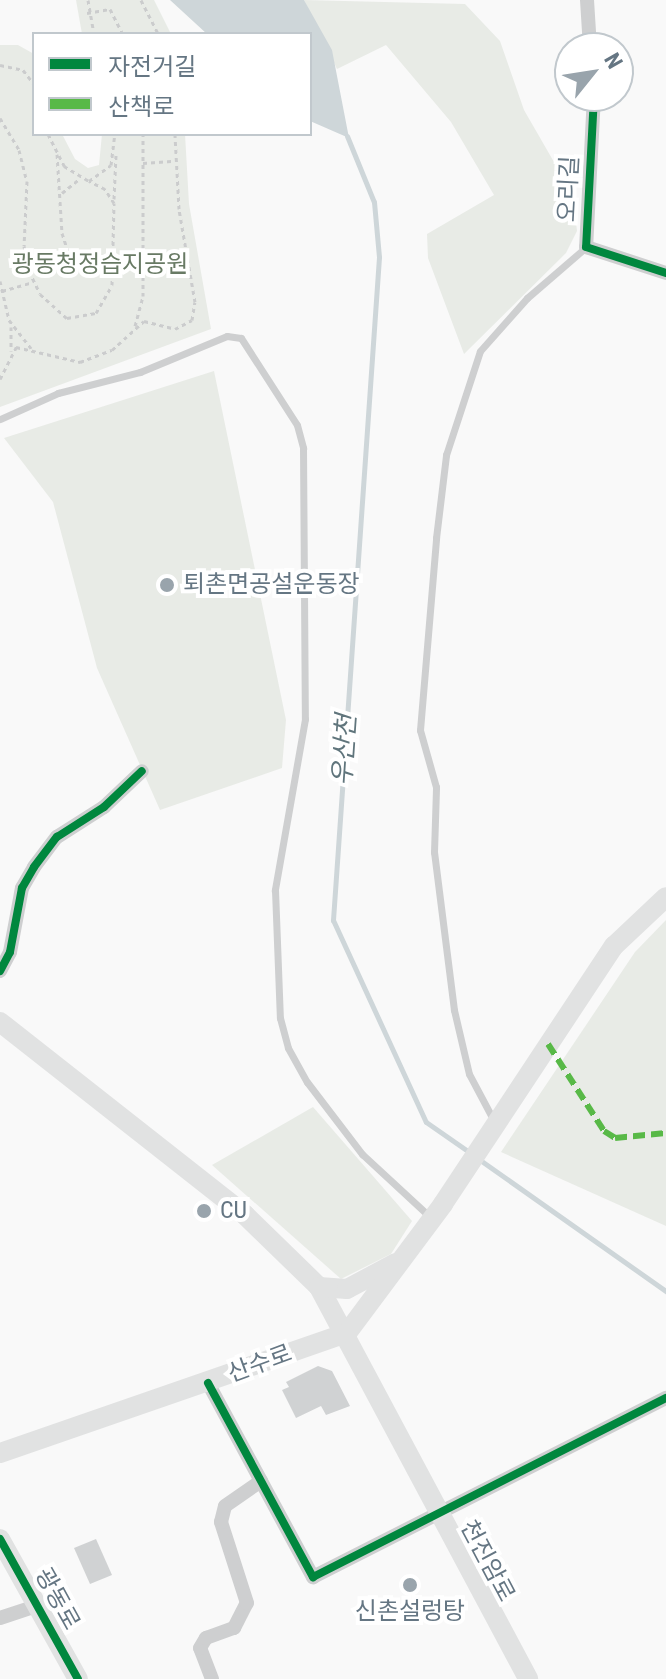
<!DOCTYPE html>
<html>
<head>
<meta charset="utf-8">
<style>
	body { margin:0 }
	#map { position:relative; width:666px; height:1679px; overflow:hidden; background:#f9f9f9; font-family:"Roboto Condensed","Noto Sans KR",sans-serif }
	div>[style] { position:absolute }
	.green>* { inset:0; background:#e8ebe6 }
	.water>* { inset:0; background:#ced6d9 }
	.stream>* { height:5px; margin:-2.5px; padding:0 2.5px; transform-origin:2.5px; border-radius:2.5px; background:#ced6d9 }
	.building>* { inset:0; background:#d0d2d3 }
	.path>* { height:3px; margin-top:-1.5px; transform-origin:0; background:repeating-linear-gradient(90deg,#cbcccd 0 4px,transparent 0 8px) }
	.lane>* { height:7px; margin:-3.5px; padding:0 3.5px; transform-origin:3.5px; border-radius:3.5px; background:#cecfd0 }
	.street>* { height:14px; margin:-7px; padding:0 7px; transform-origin:7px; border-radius:7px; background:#cecfd0 }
	.secondary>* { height:20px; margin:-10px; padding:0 10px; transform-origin:10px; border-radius:10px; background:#e1e2e2 }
	.quiet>* { height:6px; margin-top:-3px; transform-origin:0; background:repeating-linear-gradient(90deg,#58b947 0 12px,transparent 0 18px) }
	.cycleway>* { height:8px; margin:-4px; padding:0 4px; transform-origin:4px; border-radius:4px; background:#00873e }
	.dots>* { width:22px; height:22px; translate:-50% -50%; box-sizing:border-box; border:4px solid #fff; border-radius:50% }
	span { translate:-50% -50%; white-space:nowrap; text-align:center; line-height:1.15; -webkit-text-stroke:8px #fff; paint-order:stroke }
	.street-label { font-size:24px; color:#657683 }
	.park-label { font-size:24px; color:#687a64 }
	.poi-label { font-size:24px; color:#657683 }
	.left { translate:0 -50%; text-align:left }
	.water-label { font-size:26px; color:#60757c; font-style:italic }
	.legend { position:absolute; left:32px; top:32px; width:280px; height:104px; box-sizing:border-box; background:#fff; border:2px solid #c1c8cd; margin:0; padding:10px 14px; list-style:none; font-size:24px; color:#657683 }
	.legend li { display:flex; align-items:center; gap:16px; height:40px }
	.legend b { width:40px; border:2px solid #c1c8cd }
	.north { position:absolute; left:554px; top:32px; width:80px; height:80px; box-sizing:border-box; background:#fff; border:2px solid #c1c8cd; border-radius:50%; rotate:60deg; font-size:22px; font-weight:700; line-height:32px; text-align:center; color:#657683 }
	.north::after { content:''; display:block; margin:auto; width:28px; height:36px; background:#99a4ac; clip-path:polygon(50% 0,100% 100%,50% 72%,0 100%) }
</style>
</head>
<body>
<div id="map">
	<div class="green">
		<div style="clip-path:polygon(76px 0,154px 0,171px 34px,82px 34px)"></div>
		<div style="clip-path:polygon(304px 0,465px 4px,500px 41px,524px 110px,573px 195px,577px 231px,566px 253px,464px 354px,428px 258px,427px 234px,494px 195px,451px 122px,386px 45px,337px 69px)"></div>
		<div style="clip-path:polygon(0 45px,18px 45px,34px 54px,34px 134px,62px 134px,75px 159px,88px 168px,99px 165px,102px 134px,185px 134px,189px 204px,211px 329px,0 407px)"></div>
		<div style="clip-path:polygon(214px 371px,286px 720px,282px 768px,160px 810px,97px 668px,53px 502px,4px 438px)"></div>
		<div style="clip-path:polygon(666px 920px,666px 1226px,501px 1152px,635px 952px)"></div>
		<div style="clip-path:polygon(313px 1107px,412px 1221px,391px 1254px,341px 1279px,212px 1165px)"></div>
	</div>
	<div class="water">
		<div style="clip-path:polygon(170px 0,304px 0,332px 50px,349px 138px,310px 121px,310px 34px,207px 34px)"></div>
	</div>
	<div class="stream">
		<div style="left:347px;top:136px;width:71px;rotate:67.8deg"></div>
		<div style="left:374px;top:202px;width:55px;rotate:84.8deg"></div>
		<div style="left:379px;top:257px;width:665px;rotate:93.97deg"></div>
		<div style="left:333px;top:920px;width:222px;rotate:65.3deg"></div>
		<div style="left:426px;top:1122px;width:56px;rotate:34.8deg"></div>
		<div style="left:480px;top:1160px;width:228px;rotate:35.2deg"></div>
	</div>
	<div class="building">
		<div style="clip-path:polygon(318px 1366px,332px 1371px,350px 1406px,326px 1415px,321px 1406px,296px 1418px,282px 1390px,289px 1387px,286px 1382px)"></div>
		<div style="clip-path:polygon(96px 1539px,112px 1575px,90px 1584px,74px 1548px)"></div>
	</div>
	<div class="path">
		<div style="left:88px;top:0;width:35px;rotate:80deg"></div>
		<div style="left:141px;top:0;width:38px;rotate:63deg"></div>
		<div style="left:87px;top:13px;width:23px;rotate:-10deg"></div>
		<div style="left:110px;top:9px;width:28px;rotate:63deg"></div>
		<div style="left:0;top:65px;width:24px;rotate:12deg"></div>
		<div style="left:23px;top:70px;width:18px;rotate:52deg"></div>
		<div style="left:0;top:118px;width:37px;rotate:59deg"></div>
		<div style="left:19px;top:150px;width:32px;rotate:76deg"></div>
		<div style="left:27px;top:181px;width:65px;rotate:92.6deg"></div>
		<div style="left:24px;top:246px;width:25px;rotate:79deg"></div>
		<div style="left:29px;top:271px;width:25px;rotate:64deg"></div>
		<div style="left:40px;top:294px;width:36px;rotate:42deg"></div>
		<div style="left:67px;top:318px;width:29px;rotate:-10deg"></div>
		<div style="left:96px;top:313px;width:32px;rotate:-60deg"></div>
		<div style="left:112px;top:285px;width:82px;rotate:-88.6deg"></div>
		<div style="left:114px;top:203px;width:17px;rotate:-123deg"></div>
		<div style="left:105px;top:189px;width:18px;rotate:-153deg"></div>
		<div style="left:48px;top:134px;width:36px;rotate:63deg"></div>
		<div style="left:64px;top:166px;width:29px;rotate:31deg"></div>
		<div style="left:89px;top:181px;width:27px;rotate:-36deg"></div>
		<div style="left:111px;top:165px;width:31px;rotate:-83deg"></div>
		<div style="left:57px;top:154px;width:79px;rotate:86.4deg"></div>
		<div style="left:62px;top:233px;width:38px;rotate:72deg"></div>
		<div style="left:74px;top:269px;width:38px;rotate:-6deg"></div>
		<div style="left:143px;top:163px;width:32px;rotate:-4deg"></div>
		<div style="left:62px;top:193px;width:22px;rotate:-39deg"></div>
		<div style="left:114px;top:199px;width:44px;rotate:-87.4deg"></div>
		<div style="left:0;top:281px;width:40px;rotate:77deg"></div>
		<div style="left:9px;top:320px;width:36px;rotate:52deg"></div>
		<div style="left:2px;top:291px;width:32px;rotate:-16deg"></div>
		<div style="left:135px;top:326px;width:31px;rotate:-75deg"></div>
		<div style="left:143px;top:296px;width:162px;rotate:-90deg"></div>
		<div style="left:11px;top:327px;width:24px;rotate:90deg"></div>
		<div style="left:0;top:379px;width:36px;rotate:-63deg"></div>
		<div style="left:16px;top:347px;width:66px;rotate:13.2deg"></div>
		<div style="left:80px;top:362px;width:34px;rotate:-21deg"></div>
		<div style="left:112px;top:350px;width:43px;rotate:-42.2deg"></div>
		<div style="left:144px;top:321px;width:32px;rotate:14deg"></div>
		<div style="left:175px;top:329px;width:19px;rotate:-28deg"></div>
		<div style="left:192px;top:320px;width:18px;rotate:-81deg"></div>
		<div style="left:195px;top:302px;width:94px;rotate:-99.8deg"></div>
		<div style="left:179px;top:209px;width:75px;rotate:-93.1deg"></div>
	</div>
	<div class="lane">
		<div style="left:0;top:419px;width:64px;rotate:-24.1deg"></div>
		<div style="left:58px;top:393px;width:85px;rotate:-14.4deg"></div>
		<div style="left:140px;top:372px;width:94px;rotate:-22.5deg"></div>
		<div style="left:227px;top:336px;width:14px;rotate:8deg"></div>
		<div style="left:241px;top:338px;width:103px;rotate:57.2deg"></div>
		<div style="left:297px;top:425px;width:24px;rotate:75deg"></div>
		<div style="left:303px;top:448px;width:271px;rotate:89.6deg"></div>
		<div style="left:305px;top:719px;width:174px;rotate:100deg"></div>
		<div style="left:275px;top:890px;width:128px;rotate:87.8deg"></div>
		<div style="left:280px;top:1018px;width:31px;rotate:75deg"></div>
		<div style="left:288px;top:1048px;width:39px;rotate:61deg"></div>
		<div style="left:307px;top:1082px;width:91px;rotate:52.6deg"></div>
		<div style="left:362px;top:1154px;width:93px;rotate:42.8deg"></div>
		<div style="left:494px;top:1121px;width:53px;rotate:-118deg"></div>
		<div style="left:469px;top:1074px;width:66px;rotate:-103.2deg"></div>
		<div style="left:454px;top:1010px;width:159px;rotate:-97.2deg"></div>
		<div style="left:434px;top:852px;width:65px;rotate:-88.2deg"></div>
		<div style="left:436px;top:787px;width:59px;rotate:-105.7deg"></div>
		<div style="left:420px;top:730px;width:193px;rotate:-85.2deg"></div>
		<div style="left:436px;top:538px;width:84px;rotate:-83.1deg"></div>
		<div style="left:446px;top:455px;width:109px;rotate:-71.9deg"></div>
		<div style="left:480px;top:351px;width:71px;rotate:-48.4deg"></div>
		<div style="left:527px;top:298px;width:78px;rotate:-40.8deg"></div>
	</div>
	<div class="street">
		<div style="left:587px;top:0;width:48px;rotate:86.4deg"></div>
		<div style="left:594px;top:96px;width:151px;rotate:93deg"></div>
		<div style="left:586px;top:247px;width:84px;rotate:18deg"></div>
		<div style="left:0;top:971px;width:21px;rotate:-62deg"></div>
		<div style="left:10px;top:952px;width:65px;rotate:-79.4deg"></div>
		<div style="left:22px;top:888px;width:24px;rotate:-60deg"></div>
		<div style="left:34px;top:867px;width:38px;rotate:-53deg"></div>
		<div style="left:57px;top:837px;width:56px;rotate:-32.6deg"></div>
		<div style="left:104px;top:807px;width:52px;rotate:-43.5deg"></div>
		<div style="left:208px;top:1383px;width:221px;rotate:61.6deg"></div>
		<div style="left:313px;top:1577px;width:396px;rotate:-26.9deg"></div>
		<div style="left:0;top:1618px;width:41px;rotate:-18.4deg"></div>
		<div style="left:212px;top:1679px;width:33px;rotate:-111deg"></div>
		<div style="left:200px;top:1648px;width:12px;rotate:-59deg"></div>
		<div style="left:206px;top:1638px;width:30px;rotate:-20deg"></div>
		<div style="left:234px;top:1628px;width:28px;rotate:-63deg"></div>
		<div style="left:247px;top:1603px;width:85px;rotate:-107.8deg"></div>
		<div style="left:221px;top:1522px;width:16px;rotate:-76deg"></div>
		<div style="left:225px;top:1506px;width:44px;rotate:-34.8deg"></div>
	</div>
	<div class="secondary">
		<div style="left:0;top:1022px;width:312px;rotate:38.2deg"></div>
		<div style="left:245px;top:1215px;width:103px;rotate:44.2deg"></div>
		<div style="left:319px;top:1287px;width:444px;rotate:61.9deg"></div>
		<div style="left:319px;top:1287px;width:28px;rotate:4deg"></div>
		<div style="left:347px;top:1289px;width:55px;rotate:-28deg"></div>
		<div style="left:0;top:1453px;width:367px;rotate:-19.1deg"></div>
		<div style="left:347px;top:1333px;width:161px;rotate:-53.3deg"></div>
		<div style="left:443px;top:1204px;width:310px;rotate:-56.5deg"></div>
		<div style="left:614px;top:946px;width:71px;rotate:-43.3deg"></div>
		<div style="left:0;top:1539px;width:160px;rotate:60.9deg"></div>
	</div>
	<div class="quiet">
		<div style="left:548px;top:1044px;width:103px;rotate:57.2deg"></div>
		<div style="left:604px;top:1131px;width:13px;rotate:32deg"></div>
		<div style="left:615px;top:1138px;width:51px;rotate:-5.6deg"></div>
	</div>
	<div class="cycleway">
		<div style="left:594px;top:96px;width:151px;rotate:93deg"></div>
		<div style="left:586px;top:247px;width:84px;rotate:18deg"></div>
		<div style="left:0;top:971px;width:21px;rotate:-62deg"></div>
		<div style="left:10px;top:952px;width:65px;rotate:-79.4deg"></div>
		<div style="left:22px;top:888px;width:24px;rotate:-60deg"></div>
		<div style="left:34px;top:867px;width:38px;rotate:-53deg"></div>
		<div style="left:57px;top:837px;width:56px;rotate:-32.6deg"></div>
		<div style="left:104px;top:807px;width:52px;rotate:-43.5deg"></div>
		<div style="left:208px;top:1383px;width:221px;rotate:61.6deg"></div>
		<div style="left:313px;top:1577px;width:396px;rotate:-26.9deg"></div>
		<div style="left:0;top:1539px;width:160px;rotate:60.9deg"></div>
	</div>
	<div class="dots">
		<div style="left:167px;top:585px;background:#99a4ac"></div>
		<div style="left:204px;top:1211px;background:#99a4ac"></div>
		<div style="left:410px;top:1585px;background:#99a4ac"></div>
	</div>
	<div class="street-label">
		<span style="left:569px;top:189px;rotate:-87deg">오리길</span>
		<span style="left:260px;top:1364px;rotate:-20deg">산수로</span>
		<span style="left:487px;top:1561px;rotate:62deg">천진암로</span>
		<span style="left:57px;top:1599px;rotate:61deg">광동로</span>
	</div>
	<div class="park-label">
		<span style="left:100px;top:265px">광동청정습지공원</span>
	</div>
	<div class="poi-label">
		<span class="left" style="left:183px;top:585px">퇴촌면공설운동장</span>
		<span class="left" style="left:220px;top:1211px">CU</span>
		<span style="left:410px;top:1612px">신촌설렁탕</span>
	</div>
	<div class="water-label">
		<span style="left:345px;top:750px;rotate:-86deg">우산천</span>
	</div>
	<ul class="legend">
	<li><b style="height:10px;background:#00873e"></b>자전거길</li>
	<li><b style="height:10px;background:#58b947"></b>산책로</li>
	</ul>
	<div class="north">N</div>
</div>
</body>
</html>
